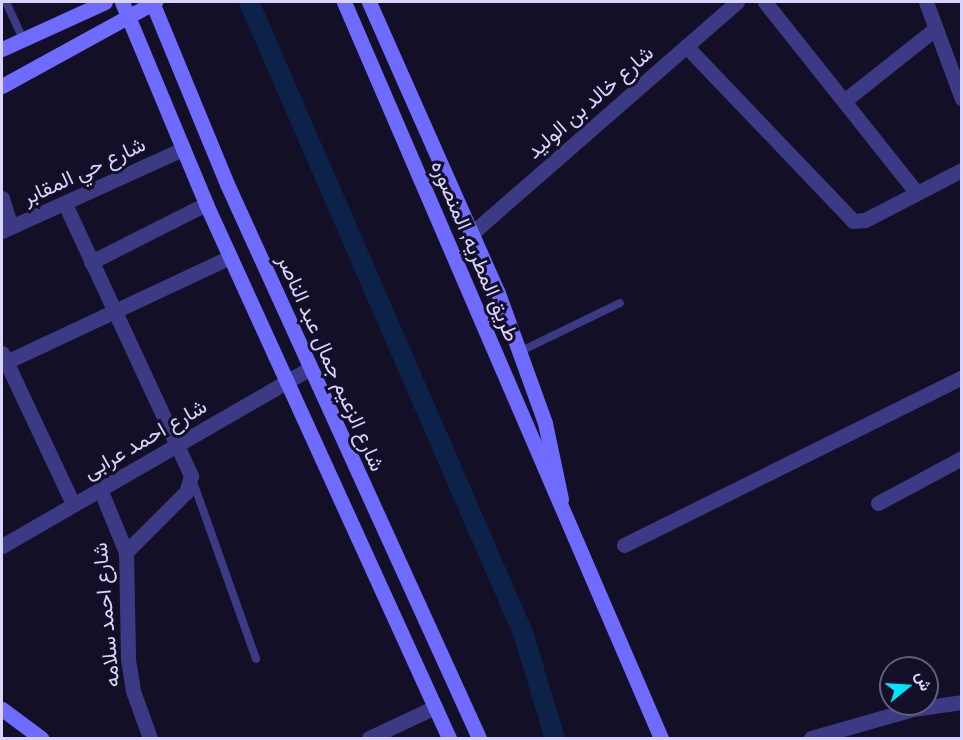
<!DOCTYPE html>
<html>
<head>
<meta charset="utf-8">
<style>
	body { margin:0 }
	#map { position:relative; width:963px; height:740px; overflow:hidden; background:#130f26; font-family:"Archivo Narrow",Vazirmatn,sans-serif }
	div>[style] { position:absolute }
	.canal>* { height:20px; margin:-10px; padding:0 10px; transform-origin:10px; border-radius:10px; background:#0c2248 }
	.lane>* { height:8px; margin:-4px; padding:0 4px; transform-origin:4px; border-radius:4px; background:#3d3a85 }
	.street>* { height:15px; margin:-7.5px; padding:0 7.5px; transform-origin:7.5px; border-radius:7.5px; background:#3d3a85 }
	.secondary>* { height:15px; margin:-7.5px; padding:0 7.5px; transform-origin:7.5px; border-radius:7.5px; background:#6f6bff }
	span { translate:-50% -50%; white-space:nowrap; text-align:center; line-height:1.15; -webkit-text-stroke:6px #130f26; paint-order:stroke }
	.street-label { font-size:21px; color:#d9d4ff }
	.frame { position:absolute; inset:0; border:3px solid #d9d4ff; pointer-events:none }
	.north { position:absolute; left:879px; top:656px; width:60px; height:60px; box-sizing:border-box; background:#130f26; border:2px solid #625e7d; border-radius:50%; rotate:72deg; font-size:16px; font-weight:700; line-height:24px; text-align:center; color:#d9d4ff }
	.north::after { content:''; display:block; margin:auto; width:21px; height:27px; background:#00e5ff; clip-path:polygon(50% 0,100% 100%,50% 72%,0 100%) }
</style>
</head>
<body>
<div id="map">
	<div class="canal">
		<div style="left:249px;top:2px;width:688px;rotate:66.53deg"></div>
		<div style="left:523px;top:633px;width:110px;rotate:73.1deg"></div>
	</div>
	<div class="lane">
		<div style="left:6px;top:2px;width:41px;rotate:65.3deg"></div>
		<div style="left:519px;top:352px;width:112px;rotate:-25.9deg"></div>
		<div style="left:192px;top:479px;width:191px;rotate:70.4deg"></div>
	</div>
	<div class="street">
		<div style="left:765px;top:2px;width:244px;rotate:51.5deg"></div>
		<div style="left:926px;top:2px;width:103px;rotate:69.6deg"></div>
		<div style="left:686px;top:46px;width:242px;rotate:46.3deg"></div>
		<div style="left:853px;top:221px;width:12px;rotate:-5deg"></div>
		<div style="left:865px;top:220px;width:109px;rotate:-27.3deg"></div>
		<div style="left:844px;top:101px;width:117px;rotate:-38.4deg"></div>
		<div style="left:2px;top:198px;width:30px;rotate:73deg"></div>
		<div style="left:65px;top:204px;width:300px;rotate:65.1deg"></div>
		<div style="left:191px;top:476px;width:17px;rotate:107deg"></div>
		<div style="left:186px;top:492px;width:85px;rotate:135deg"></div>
		<div style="left:2px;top:231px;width:199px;rotate:-24.4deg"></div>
		<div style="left:471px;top:234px;width:353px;rotate:-41.1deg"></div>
		<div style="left:91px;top:262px;width:129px;rotate:-26.8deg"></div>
		<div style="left:2px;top:353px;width:167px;rotate:64.8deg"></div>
		<div style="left:6px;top:362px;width:247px;rotate:-25.1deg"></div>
		<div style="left:100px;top:489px;width:68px;rotate:67.6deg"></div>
		<div style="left:126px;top:552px;width:107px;rotate:88.9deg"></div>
		<div style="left:128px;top:659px;width:32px;rotate:81deg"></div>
		<div style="left:133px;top:691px;width:50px;rotate:70.1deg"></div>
		<div style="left:878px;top:503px;width:95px;rotate:-28.2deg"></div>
		<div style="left:624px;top:545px;width:377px;rotate:-26.4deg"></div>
		<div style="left:2px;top:546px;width:356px;rotate:-30deg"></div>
		<div style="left:369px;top:738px;width:73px;rotate:-25.2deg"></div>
		<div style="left:811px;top:738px;width:106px;rotate:-15.9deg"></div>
		<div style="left:913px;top:709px;width:49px;rotate:-8.1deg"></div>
	</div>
	<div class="secondary">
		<div style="left:122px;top:2px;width:219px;rotate:67.4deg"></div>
		<div style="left:206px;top:204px;width:587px;rotate:65.53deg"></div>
		<div style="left:152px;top:2px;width:197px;rotate:67.6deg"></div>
		<div style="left:227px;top:184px;width:609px;rotate:65.54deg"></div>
		<div style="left:344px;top:2px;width:801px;rotate:66.7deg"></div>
		<div style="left:369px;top:2px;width:318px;rotate:66.1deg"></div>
		<div style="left:498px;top:293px;width:138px;rotate:70.1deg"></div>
		<div style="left:545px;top:423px;width:78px;rotate:78.1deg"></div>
		<div style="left:2px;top:49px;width:113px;rotate:-24.5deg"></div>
		<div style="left:2px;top:86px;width:175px;rotate:-28.8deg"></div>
		<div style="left:2px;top:709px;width:49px;rotate:36.6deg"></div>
	</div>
	<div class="street-label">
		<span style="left:590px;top:102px;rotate:-41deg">شارع خالد بن الوليد</span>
		<span style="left:84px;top:171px;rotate:-25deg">شارع حي المقابر</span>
		<span style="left:475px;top:251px;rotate:67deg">طريق المطريه, المنصوره</span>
		<span style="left:331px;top:363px;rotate:66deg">شارع الزعيم جمال عبد الناصر</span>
		<span style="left:145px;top:439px;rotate:-30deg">شارع احمد عرابى</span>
		<span style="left:106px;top:615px;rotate:-95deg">شارع احمد سلامه</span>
	</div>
	<div class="frame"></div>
	<div class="north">ش</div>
</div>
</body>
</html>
